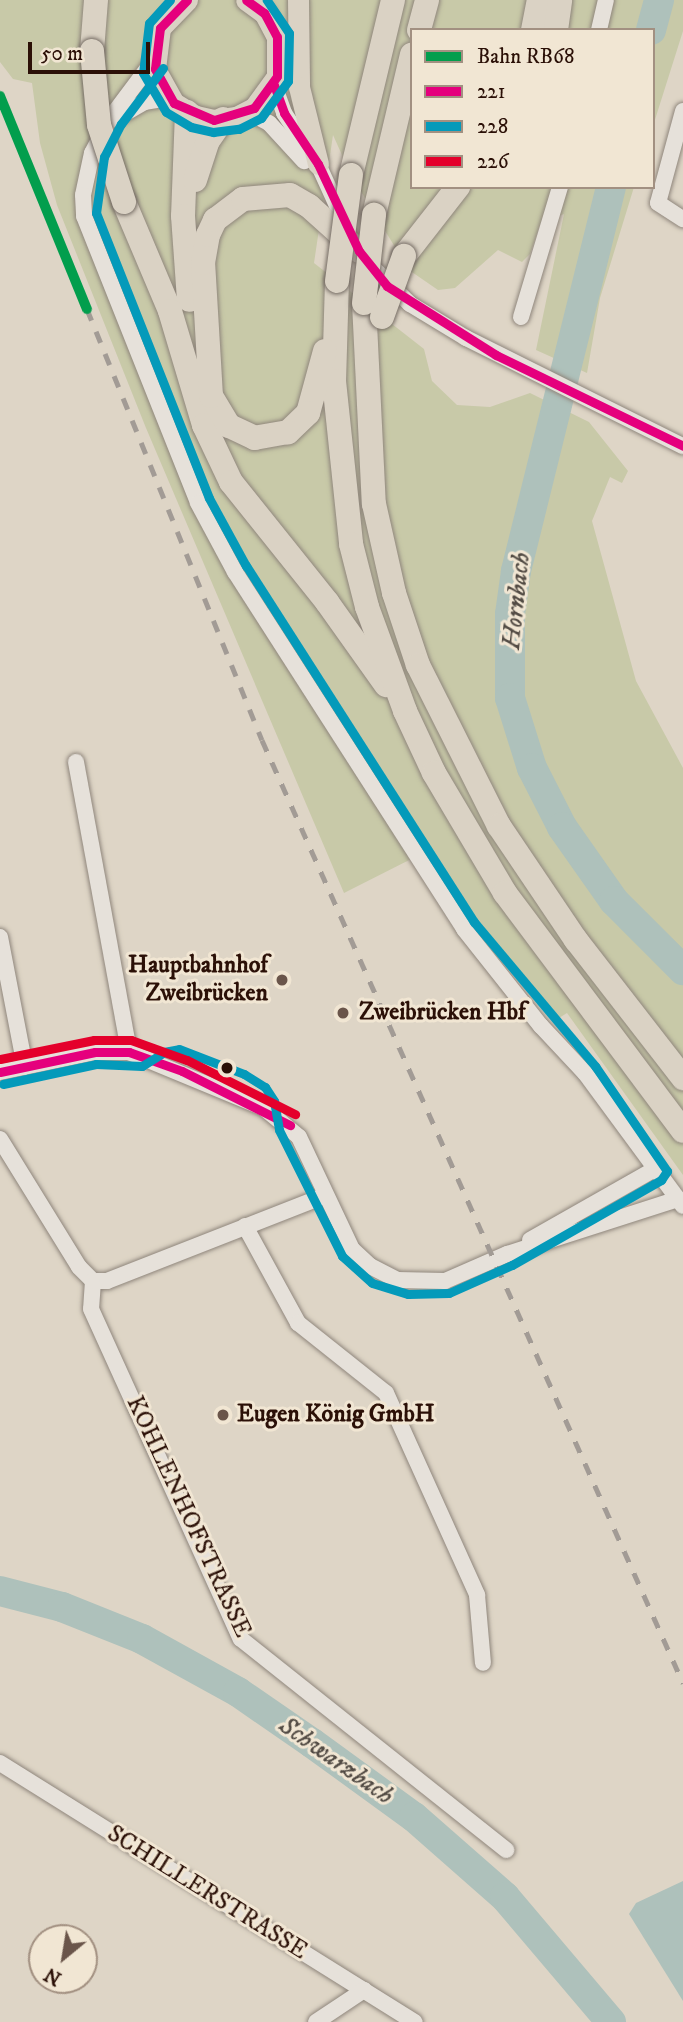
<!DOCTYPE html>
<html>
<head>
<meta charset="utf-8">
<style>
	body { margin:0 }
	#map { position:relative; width:683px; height:2022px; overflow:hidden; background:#ded5c6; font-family:"IM FELL DW Pica",serif }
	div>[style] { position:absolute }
	.green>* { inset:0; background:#c8c9a8 }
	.water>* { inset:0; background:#aec1bb }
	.river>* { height:30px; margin:-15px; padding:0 15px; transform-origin:15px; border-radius:15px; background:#aec1bb }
	.roads { filter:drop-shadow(0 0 2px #8f867c) drop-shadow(0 0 2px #8f867c) }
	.minor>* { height:16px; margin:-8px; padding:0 8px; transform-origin:8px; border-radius:8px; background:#e6e1da }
	.major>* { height:21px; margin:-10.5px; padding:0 10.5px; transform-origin:10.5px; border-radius:10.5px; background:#dad2c4 }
	.highway>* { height:24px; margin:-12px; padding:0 12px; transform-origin:12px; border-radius:12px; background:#dad2c4 }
	.rail>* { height:5px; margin-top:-2.5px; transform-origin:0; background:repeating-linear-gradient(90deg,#a29b95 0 12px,transparent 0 24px) }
	.bridges { filter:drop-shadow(0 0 2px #756c64) drop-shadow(0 0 2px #756c64) }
	.highway-bridge>* { height:24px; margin:-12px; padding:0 12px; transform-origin:12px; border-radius:12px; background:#dad2c4 }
	.bus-1>* { height:9px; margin:-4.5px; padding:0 4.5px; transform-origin:4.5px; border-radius:4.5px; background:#e5007d }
	.bus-2>* { height:9px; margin:-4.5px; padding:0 4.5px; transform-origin:4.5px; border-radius:4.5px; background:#049aba }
	.bus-3>* { height:9px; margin:-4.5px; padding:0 4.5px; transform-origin:4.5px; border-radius:4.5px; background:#e4002b }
	.rail-1>* { height:10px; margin:-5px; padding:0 5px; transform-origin:5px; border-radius:5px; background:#029e4d }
	.dots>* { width:19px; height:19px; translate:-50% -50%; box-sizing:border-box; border:4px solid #f1e6d3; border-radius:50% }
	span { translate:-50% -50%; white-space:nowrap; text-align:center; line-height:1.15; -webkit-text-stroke:6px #f1e6d3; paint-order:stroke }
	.poi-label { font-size:24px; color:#2b1007; font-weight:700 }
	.right { translate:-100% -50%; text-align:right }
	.left { translate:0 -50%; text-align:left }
	.street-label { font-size:24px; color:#2b1007 }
	.water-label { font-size:26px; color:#524b44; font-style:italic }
	.legend { position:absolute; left:410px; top:28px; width:245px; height:161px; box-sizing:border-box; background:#f1e6d3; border:2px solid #a29081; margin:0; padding:9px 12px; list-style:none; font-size:21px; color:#2b1007 }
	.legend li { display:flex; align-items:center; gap:14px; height:35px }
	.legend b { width:35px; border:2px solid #a29081 }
	.north { position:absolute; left:28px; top:1924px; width:70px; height:70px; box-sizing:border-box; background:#f1e6d3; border:2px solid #a29081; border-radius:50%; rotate:210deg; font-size:19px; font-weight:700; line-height:28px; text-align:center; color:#2b1007 }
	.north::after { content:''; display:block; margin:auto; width:24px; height:32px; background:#6a554a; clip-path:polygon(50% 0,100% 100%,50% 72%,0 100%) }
	.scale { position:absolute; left:28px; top:42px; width:122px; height:32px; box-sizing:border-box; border:4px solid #2b1007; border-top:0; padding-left:9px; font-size:21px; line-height:24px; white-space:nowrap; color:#2b1007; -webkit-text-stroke:5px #f1e6d3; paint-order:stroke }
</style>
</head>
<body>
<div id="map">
	<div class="green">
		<div style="clip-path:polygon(0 0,683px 0,683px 31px,653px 126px,653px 30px,412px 30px,412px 187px,634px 187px,600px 298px,587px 373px,536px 350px,564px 214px,541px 222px,530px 254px,522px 262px,498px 250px,455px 288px,438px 290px,409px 270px,351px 175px,333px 135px,314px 263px,424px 349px,432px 381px,457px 405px,490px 407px,530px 393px,589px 422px,628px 471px,622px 483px,610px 477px,592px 521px,636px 681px,683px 768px,683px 1175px,567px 1013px,559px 1018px,509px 967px,429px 850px,344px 893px,146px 428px,57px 205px,40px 143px,32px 83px,13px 79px,0 62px)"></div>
	</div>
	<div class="water">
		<div style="clip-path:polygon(683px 1881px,683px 2001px,629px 1914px,636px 1903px)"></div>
	</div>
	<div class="river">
		<div style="left:651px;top:30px;width:31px;rotate:-75deg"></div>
		<div style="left:611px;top:187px;width:396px;rotate:103.9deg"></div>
		<div style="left:516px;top:571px;width:43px;rotate:97.9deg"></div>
		<div style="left:510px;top:614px;width:84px;rotate:90deg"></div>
		<div style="left:510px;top:698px;width:73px;rotate:72.6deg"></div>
		<div style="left:532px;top:768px;width:66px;rotate:63deg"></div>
		<div style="left:562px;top:827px;width:90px;rotate:54.9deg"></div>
		<div style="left:614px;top:901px;width:98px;rotate:45deg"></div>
		<div style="left:0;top:1591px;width:64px;rotate:14.5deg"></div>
		<div style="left:62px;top:1607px;width:86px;rotate:21.8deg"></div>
		<div style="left:142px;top:1639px;width:110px;rotate:28.9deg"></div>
		<div style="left:238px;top:1692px;width:90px;rotate:34.6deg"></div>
		<div style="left:312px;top:1743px;width:126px;rotate:36deg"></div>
		<div style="left:414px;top:1817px;width:121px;rotate:41.3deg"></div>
		<div style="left:505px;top:1897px;width:164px;rotate:49.7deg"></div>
	</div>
	<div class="roads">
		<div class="minor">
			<div style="left:599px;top:30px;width:31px;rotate:-77deg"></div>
			<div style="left:153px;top:61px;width:70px;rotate:126.9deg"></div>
			<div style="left:111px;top:117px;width:41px;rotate:117.8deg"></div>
			<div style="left:92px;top:153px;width:43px;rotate:102.1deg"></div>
			<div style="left:83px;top:195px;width:21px;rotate:87deg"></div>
			<div style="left:84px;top:216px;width:309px;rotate:68.3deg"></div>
			<div style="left:198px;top:503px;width:78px;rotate:61.8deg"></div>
			<div style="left:235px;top:572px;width:424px;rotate:57.3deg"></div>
			<div style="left:464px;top:929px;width:124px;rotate:51.6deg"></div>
			<div style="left:541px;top:1026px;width:64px;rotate:46.9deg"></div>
			<div style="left:585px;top:1073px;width:165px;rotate:53.6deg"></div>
			<div style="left:274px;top:85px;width:30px;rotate:70deg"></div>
			<div style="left:284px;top:113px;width:61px;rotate:56.3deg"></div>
			<div style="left:318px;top:164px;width:63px;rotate:65.5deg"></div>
			<div style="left:683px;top:111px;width:95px;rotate:105.2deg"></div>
			<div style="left:658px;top:203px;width:30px;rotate:33deg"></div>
			<div style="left:248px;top:112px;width:24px;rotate:28deg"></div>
			<div style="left:269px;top:123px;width:52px;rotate:47.4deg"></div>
			<div style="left:115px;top:119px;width:34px;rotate:-30deg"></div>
			<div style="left:144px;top:102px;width:25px;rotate:-9deg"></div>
			<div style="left:367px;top:262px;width:60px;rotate:44.3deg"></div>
			<div style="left:410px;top:304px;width:66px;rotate:31.3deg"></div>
			<div style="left:466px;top:338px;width:242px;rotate:26.5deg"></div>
			<div style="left:521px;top:317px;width:136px;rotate:-73.3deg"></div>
			<div style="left:76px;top:762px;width:295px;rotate:79.6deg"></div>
			<div style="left:0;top:937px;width:132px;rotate:79.1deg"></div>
			<div style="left:0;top:1072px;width:97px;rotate:-11.9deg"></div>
			<div style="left:95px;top:1052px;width:34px"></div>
			<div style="left:129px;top:1052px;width:146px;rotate:22.5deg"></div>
			<div style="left:264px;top:1108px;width:45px;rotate:39.6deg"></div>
			<div style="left:299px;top:1137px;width:124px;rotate:64.7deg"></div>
			<div style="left:352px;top:1249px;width:25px;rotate:43deg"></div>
			<div style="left:370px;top:1266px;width:30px;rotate:27deg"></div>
			<div style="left:397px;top:1280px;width:48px;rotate:1.2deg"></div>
			<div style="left:445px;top:1281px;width:68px;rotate:-23.5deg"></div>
			<div style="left:507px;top:1254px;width:180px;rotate:-17.8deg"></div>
			<div style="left:0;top:1139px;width:150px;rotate:58.3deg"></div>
			<div style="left:79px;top:1267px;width:20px;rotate:45deg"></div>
			<div style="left:93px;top:1281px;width:28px;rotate:94deg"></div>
			<div style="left:91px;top:1309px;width:362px;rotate:65.6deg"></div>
			<div style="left:241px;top:1639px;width:339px;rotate:38.5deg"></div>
			<div style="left:245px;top:1226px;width:111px;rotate:61.3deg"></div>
			<div style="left:298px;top:1323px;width:112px;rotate:38.5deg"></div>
			<div style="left:386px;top:1393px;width:222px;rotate:65.7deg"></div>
			<div style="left:477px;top:1595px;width:68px;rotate:85deg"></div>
			<div style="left:530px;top:1240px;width:144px;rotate:-29.6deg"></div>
			<div style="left:93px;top:1281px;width:14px"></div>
			<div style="left:107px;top:1281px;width:235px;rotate:-21.4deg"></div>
			<div style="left:0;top:1763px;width:489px;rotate:32deg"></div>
			<div style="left:316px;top:2022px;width:58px;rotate:-33.7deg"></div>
		</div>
		<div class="major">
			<div style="left:187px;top:0;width:39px;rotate:134deg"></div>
			<div style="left:160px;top:28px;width:41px;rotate:97deg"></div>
			<div style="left:155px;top:69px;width:39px;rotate:61deg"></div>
			<div style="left:174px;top:103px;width:26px;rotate:31deg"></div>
			<div style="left:196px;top:116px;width:18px;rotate:13deg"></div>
			<div style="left:214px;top:120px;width:22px;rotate:-8deg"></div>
			<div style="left:236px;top:117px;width:20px;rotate:-27deg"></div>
			<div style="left:254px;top:108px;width:39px;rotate:-54deg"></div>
			<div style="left:277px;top:76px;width:39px;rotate:-90deg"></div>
			<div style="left:277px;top:37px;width:27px;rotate:-118deg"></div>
			<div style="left:264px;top:13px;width:22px;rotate:-144deg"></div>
			<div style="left:298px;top:0;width:87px;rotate:89.3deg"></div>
			<div style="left:299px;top:87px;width:79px;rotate:76.1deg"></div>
		</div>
		<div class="highway">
			<div style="left:419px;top:30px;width:31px;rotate:-75deg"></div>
			<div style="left:533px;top:30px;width:31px;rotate:-79deg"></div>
			<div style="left:556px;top:30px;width:30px;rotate:-82deg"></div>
			<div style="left:92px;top:51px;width:51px;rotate:-85.5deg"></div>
			<div style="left:187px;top:112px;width:104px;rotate:92.2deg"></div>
			<div style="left:183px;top:216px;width:84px;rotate:85.9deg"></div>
			<div style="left:351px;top:175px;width:180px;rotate:-76.5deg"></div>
			<div style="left:195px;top:180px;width:40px;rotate:-72deg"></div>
			<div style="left:207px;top:142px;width:28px;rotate:-55deg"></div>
			<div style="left:124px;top:202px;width:118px;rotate:67.1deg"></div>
			<div style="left:170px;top:311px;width:119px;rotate:73.4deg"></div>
			<div style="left:204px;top:425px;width:63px;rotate:64.7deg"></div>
			<div style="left:231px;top:482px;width:154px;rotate:51.3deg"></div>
			<div style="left:327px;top:602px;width:102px;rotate:54.6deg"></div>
			<div style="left:374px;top:215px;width:165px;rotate:-76.7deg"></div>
			<div style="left:404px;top:256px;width:88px;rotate:-52deg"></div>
			<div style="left:337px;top:281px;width:100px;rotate:91.7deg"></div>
			<div style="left:334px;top:381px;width:164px;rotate:84deg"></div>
			<div style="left:351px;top:544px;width:65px;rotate:75.7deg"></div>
			<div style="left:367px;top:607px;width:111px;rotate:69.9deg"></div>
			<div style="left:405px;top:711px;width:68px;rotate:64.9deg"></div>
			<div style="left:434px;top:773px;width:139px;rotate:59.4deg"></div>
			<div style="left:505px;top:893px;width:297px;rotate:53.2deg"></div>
			<div style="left:364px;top:303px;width:201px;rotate:87.2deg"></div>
			<div style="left:374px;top:504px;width:91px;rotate:77.3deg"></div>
			<div style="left:394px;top:593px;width:76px;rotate:71.6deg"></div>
			<div style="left:418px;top:665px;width:180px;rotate:63.3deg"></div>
			<div style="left:499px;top:826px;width:138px;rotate:56deg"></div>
			<div style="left:576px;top:940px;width:175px;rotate:52.2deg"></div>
			<div style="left:325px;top:351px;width:64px;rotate:105.3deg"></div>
			<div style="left:308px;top:413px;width:28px;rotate:136deg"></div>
			<div style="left:288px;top:432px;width:34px;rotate:170deg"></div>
			<div style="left:255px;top:438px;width:29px;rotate:-155deg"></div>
			<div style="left:229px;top:426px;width:35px;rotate:-121deg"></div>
			<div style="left:211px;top:396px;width:133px;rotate:-93.4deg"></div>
			<div style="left:203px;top:263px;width:28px;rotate:-80deg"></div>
			<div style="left:208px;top:235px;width:17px;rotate:-65deg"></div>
			<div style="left:215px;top:220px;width:35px;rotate:-37deg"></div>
			<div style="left:243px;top:199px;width:47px;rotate:-4.9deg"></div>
			<div style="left:290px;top:195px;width:22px;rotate:30deg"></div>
			<div style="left:309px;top:206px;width:67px;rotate:42deg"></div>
		</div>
	</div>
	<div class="rail">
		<div style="left:87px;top:309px;width:465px;rotate:67.9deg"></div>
		<div style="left:262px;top:740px;width:1033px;rotate:65.94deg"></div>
	</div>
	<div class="bridges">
		<div class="highway-bridge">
			<div style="left:92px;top:51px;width:74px;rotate:84.6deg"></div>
			<div style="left:99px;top:125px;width:81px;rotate:72deg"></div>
			<div style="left:337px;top:281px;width:107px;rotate:-82.5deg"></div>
			<div style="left:364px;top:303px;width:89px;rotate:-83.5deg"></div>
			<div style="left:382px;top:317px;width:65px;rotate:-70.2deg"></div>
		</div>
	</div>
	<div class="bus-1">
		<div style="left:187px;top:0;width:39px;rotate:134deg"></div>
		<div style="left:160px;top:28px;width:41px;rotate:97deg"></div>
		<div style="left:155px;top:69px;width:39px;rotate:61deg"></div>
		<div style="left:174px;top:103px;width:43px;rotate:23deg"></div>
		<div style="left:214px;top:120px;width:42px;rotate:-16.7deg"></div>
		<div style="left:254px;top:108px;width:39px;rotate:-54deg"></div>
		<div style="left:277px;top:76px;width:39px;rotate:-90deg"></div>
		<div style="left:277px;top:37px;width:27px;rotate:-118deg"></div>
		<div style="left:264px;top:13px;width:22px;rotate:-144deg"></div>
		<div style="left:274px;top:85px;width:30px;rotate:70deg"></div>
		<div style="left:284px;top:113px;width:61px;rotate:56.3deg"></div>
		<div style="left:318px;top:164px;width:96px;rotate:64.8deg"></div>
		<div style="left:359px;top:251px;width:45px;rotate:51.3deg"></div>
		<div style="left:387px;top:286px;width:129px;rotate:32.3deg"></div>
		<div style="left:496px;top:355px;width:208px;rotate:25.9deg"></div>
		<div style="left:0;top:1072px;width:97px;rotate:-11.9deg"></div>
		<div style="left:95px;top:1052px;width:34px"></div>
		<div style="left:129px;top:1052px;width:56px;rotate:19.7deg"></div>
		<div style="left:182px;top:1071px;width:121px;rotate:26.6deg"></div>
	</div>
	<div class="bus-2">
		<div style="left:170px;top:0;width:31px;rotate:132deg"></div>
		<div style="left:149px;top:23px;width:50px;rotate:96.8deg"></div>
		<div style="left:143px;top:73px;width:45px;rotate:59.5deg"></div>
		<div style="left:166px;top:112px;width:29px;rotate:31deg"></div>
		<div style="left:191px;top:127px;width:23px;rotate:13deg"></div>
		<div style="left:213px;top:132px;width:26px;rotate:-7deg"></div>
		<div style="left:239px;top:129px;width:25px;rotate:-27deg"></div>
		<div style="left:261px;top:118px;width:46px;rotate:-53.9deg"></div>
		<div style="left:288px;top:81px;width:48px;rotate:-88.8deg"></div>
		<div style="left:289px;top:33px;width:40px;rotate:-124deg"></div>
		<div style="left:3px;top:1084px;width:95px;rotate:-12.1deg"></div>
		<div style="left:96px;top:1064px;width:46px;rotate:2.5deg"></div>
		<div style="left:142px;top:1066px;width:26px;rotate:-32deg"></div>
		<div style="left:164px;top:1052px;width:15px;rotate:-11deg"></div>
		<div style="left:179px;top:1049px;width:70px;rotate:21deg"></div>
		<div style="left:244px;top:1074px;width:25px;rotate:32deg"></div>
		<div style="left:265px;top:1087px;width:17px;rotate:57deg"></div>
		<div style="left:274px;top:1101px;width:29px;rotate:80deg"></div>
		<div style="left:279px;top:1130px;width:141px;rotate:63.4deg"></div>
		<div style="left:342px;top:1256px;width:40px;rotate:42deg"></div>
		<div style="left:372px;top:1283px;width:38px;rotate:17deg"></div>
		<div style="left:408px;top:1294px;width:41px;rotate:-1.4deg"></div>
		<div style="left:449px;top:1293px;width:69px;rotate:-24deg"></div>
		<div style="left:512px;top:1265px;width:172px;rotate:-29.7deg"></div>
		<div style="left:661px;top:1180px;width:11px;rotate:-56deg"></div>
		<div style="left:667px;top:1171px;width:127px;rotate:-124.4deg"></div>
		<div style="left:595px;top:1066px;width:188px;rotate:-130deg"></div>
		<div style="left:474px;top:922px;width:423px;rotate:-122.6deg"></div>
		<div style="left:246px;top:566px;width:77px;rotate:-118.6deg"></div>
		<div style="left:209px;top:498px;width:307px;rotate:-111.6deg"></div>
		<div style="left:96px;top:213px;width:57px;rotate:-81.9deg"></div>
		<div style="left:104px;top:157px;width:37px;rotate:-63deg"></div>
		<div style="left:121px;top:124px;width:70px;rotate:-53.1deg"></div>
	</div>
	<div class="bus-3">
		<div style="left:0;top:1059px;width:96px;rotate:-11.4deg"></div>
		<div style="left:94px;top:1040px;width:37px"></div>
		<div style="left:131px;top:1040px;width:59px;rotate:19.7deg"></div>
		<div style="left:187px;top:1060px;width:121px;rotate:26.6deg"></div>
	</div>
	<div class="rail-1">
		<div style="left:0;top:96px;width:230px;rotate:67.8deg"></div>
	</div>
	<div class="dots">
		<div style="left:282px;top:980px;background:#6a554a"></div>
		<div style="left:343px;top:1013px;background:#6a554a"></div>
		<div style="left:227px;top:1068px;background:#2b1007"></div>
		<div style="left:223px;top:1415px;background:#6a554a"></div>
	</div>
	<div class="poi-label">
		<span class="right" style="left:268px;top:980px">Hauptbahnhof<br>Zweibrücken</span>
		<span class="left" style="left:359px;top:1013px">Zweibrücken Hbf</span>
		<span class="left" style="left:237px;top:1415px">Eugen König GmbH</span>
	</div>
	<div class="street-label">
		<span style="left:188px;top:1517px;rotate:65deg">KOHLENHOFSTRASSE</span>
		<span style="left:207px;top:1893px;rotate:32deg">SCHILLERSTRASSE</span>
	</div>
	<div class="water-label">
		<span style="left:517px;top:601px;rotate:-84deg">Hornbach</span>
		<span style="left:336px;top:1761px;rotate:35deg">Schwarzbach</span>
	</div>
	<ul class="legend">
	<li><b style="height:9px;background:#029e4d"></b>Bahn RB68</li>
	<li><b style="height:9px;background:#e5007d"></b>221</li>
	<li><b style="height:9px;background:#049aba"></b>228</li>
	<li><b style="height:9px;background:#e4002b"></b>226</li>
	</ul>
	<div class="north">N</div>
	<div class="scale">50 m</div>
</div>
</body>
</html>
